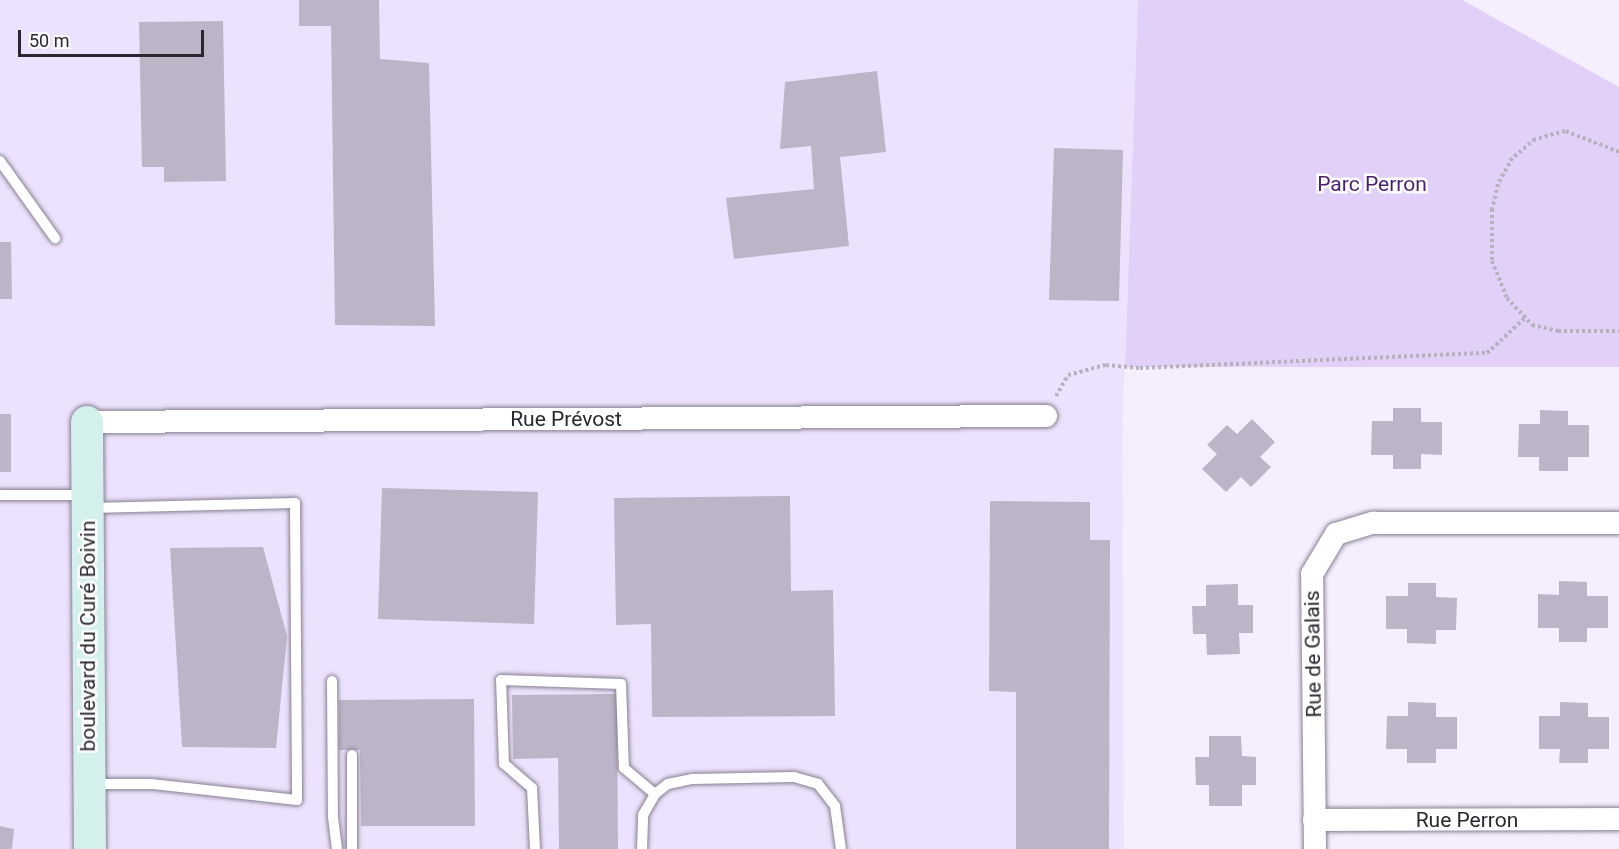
<!DOCTYPE html>
<html>
<head>
<meta charset="utf-8">
<style>
	body { margin:0 }
	#map { position:relative; width:1619px; height:849px; overflow:hidden; background:#f5eefe; font-family:Roboto,sans-serif }
	div>[style] { position:absolute }
	.built>* { inset:0; background:#ede2fd }
	.green>* { inset:0; background:#e2d0f8 }
	.building>* { inset:0; background:#bcb4c7 }
	.path>* { height:4px; margin-top:-2px; transform-origin:0; background:repeating-linear-gradient(90deg,#b7b1bf 0 3px,transparent 0 6px) }
	.roads { filter:drop-shadow(0 0 2px #888092) drop-shadow(0 0 2px #888092) }
	.lane>* { height:10px; margin:-5px; padding:0 5px; transform-origin:5px; border-radius:5px; background:#fff }
	.street>* { height:22px; margin:-11px; padding:0 11px; transform-origin:11px; border-radius:11px; background:#fff }
	.secondary>* { height:32px; margin:-16px; padding:0 16px; transform-origin:16px; border-radius:16px; background:#d4f0ec }
	span { translate:-50% -50%; white-space:nowrap; text-align:center; line-height:1.15; -webkit-text-stroke:5px #fefefe; paint-order:stroke }
	.park-label { font-size:21px; color:#4a1f6e }
	.street-label { font-size:21px; color:#2a272f }
	.scale { position:absolute; left:18px; top:30px; width:186px; height:27px; box-sizing:border-box; border:3px solid #2a272f; border-top:0; padding-left:8px; font-size:18px; line-height:21px; white-space:nowrap; color:#2a272f; -webkit-text-stroke:4px #fefefe; paint-order:stroke }
</style>
</head>
<body>
<div id="map">
	<div class="built">
		<div style="clip-path:polygon(0 0,1138px 0,1122px 438px,1124px 849px,0 849px)"></div>
	</div>
	<div class="green">
		<div style="clip-path:polygon(1138px 0,1462px 0,1619px 87px,1619px 367px,1125px 367px)"></div>
	</div>
	<div class="building">
		<div style="clip-path:polygon(299px 0,379px 0,380px 59px,429px 63px,435px 326px,335px 325px,331px 26px,299px 26px)"></div>
		<div style="clip-path:polygon(223px 21px,226px 181px,164px 182px,164px 167px,142px 167px,139px 22px)"></div>
		<div style="clip-path:polygon(877px 71px,886px 152px,840px 157px,849px 246px,734px 259px,726px 198px,814px 189px,811px 146px,780px 149px,785px 82px)"></div>
		<div style="clip-path:polygon(1054px 148px,1123px 150px,1119px 301px,1049px 300px)"></div>
		<div style="clip-path:polygon(0 242px,11px 242px,12px 299px,0 299px)"></div>
		<div style="clip-path:polygon(1393px 408px,1421px 408px,1421px 422px,1442px 422px,1442px 455px,1421px 454px,1421px 469px,1393px 469px,1393px 455px,1371px 455px,1372px 421px,1393px 421px)"></div>
		<div style="clip-path:polygon(1540px 410px,1568px 411px,1568px 425px,1589px 425px,1589px 457px,1568px 457px,1568px 471px,1539px 471px,1539px 457px,1518px 457px,1519px 424px,1540px 424px)"></div>
		<div style="clip-path:polygon(0 414px,11px 414px,11px 472px,0 472px)"></div>
		<div style="clip-path:polygon(1252px 419px,1275px 442px,1260px 457px,1271px 467px,1251px 487px,1241px 477px,1226px 492px,1202px 469px,1217px 454px,1207px 445px,1227px 425px,1237px 434px)"></div>
		<div style="clip-path:polygon(382px 488px,538px 492px,534px 624px,378px 619px)"></div>
		<div style="clip-path:polygon(790px 496px,791px 591px,833px 590px,835px 716px,652px 717px,651px 624px,616px 625px,614px 498px)"></div>
		<div style="clip-path:polygon(990px 501px,1090px 502px,1090px 540px,1110px 540px,1109px 849px,1016px 849px,1016px 692px,989px 691px)"></div>
		<div style="clip-path:polygon(263px 547px,287px 636px,276px 748px,182px 747px,170px 548px)"></div>
		<div style="clip-path:polygon(1559px 581px,1587px 582px,1587px 596px,1608px 596px,1608px 628px,1587px 628px,1587px 642px,1559px 642px,1559px 628px,1538px 628px,1538px 594px,1559px 595px)"></div>
		<div style="clip-path:polygon(1408px 583px,1436px 583px,1436px 597px,1457px 598px,1456px 630px,1436px 630px,1436px 644px,1407px 643px,1407px 629px,1386px 629px,1386px 596px,1408px 596px)"></div>
		<div style="clip-path:polygon(1238px 584px,1238px 605px,1253px 605px,1253px 633px,1239px 633px,1240px 654px,1207px 655px,1206px 634px,1193px 634px,1192px 606px,1206px 606px,1206px 585px)"></div>
		<div style="clip-path:polygon(617px 694px,618px 849px,559px 849px,558px 758px,513px 759px,512px 695px)"></div>
		<div style="clip-path:polygon(474px 699px,475px 826px,361px 826px,360px 750px,339px 750px,339px 700px)"></div>
		<div style="clip-path:polygon(1408px 702px,1436px 703px,1436px 717px,1457px 717px,1457px 749px,1436px 749px,1436px 763px,1407px 763px,1407px 749px,1386px 749px,1387px 716px,1408px 716px)"></div>
		<div style="clip-path:polygon(1560px 702px,1588px 703px,1588px 717px,1609px 717px,1609px 749px,1588px 749px,1588px 763px,1559px 763px,1560px 749px,1539px 749px,1539px 716px,1560px 716px)"></div>
		<div style="clip-path:polygon(1209px 736px,1241px 736px,1242px 756px,1256px 757px,1256px 785px,1242px 785px,1242px 806px,1209px 806px,1209px 785px,1196px 785px,1195px 757px,1209px 757px)"></div>
		<div style="clip-path:polygon(0 826px,14px 829px,12px 849px,0 849px)"></div>
	</div>
	<div class="path">
		<div style="left:1619px;top:152px;width:58px;rotate:-158.7deg"></div>
		<div style="left:1565px;top:131px;width:31px;rotate:165deg"></div>
		<div style="left:1535px;top:139px;width:30px;rotate:140deg"></div>
		<div style="left:1512px;top:158px;width:30px;rotate:118deg"></div>
		<div style="left:1498px;top:184px;width:26px;rotate:103deg"></div>
		<div style="left:1492px;top:209px;width:52px;rotate:90deg"></div>
		<div style="left:1492px;top:261px;width:40px;rotate:68deg"></div>
		<div style="left:1507px;top:298px;width:37px;rotate:47deg"></div>
		<div style="left:1532px;top:325px;width:27px;rotate:13deg"></div>
		<div style="left:1558px;top:331px;width:61px"></div>
		<div style="left:1056px;top:396px;width:24px;rotate:-60deg"></div>
		<div style="left:1068px;top:375px;width:39px;rotate:-15deg"></div>
		<div style="left:1106px;top:365px;width:34px;rotate:5deg"></div>
		<div style="left:1140px;top:368px;width:347px;rotate:-2.5deg"></div>
		<div style="left:1487px;top:353px;width:52px;rotate:-42.6deg"></div>
	</div>
	<div class="roads">
		<div class="lane">
			<div style="left:0;top:161px;width:95px;rotate:54.5deg"></div>
			<div style="left:0;top:495px;width:84px"></div>
			<div style="left:91px;top:508px;width:204px;rotate:-1.4deg"></div>
			<div style="left:295px;top:503px;width:297px;rotate:89.6deg"></div>
			<div style="left:297px;top:800px;width:147px;rotate:-173.7deg"></div>
			<div style="left:151px;top:784px;width:60px;rotate:180deg"></div>
			<div style="left:332px;top:681px;width:136px;rotate:89.6deg"></div>
			<div style="left:333px;top:817px;width:32px;rotate:83deg"></div>
			<div style="left:352px;top:755px;width:94px;rotate:90deg"></div>
			<div style="left:535px;top:849px;width:61px;rotate:-92.8deg"></div>
			<div style="left:532px;top:788px;width:37px;rotate:-139deg"></div>
			<div style="left:504px;top:764px;width:84px;rotate:-92deg"></div>
			<div style="left:501px;top:680px;width:120px;rotate:1.9deg"></div>
			<div style="left:621px;top:684px;width:84px;rotate:88deg"></div>
			<div style="left:624px;top:768px;width:40px;rotate:40deg"></div>
			<div style="left:642px;top:849px;width:34px;rotate:-88deg"></div>
			<div style="left:643px;top:815px;width:24px;rotate:-60deg"></div>
			<div style="left:655px;top:794px;width:16px;rotate:-38deg"></div>
			<div style="left:668px;top:784px;width:25px;rotate:-12deg"></div>
			<div style="left:692px;top:779px;width:102px;rotate:-1.1deg"></div>
			<div style="left:794px;top:777px;width:25px;rotate:16deg"></div>
			<div style="left:818px;top:784px;width:28px;rotate:52deg"></div>
			<div style="left:835px;top:806px;width:43px;rotate:82.1deg"></div>
		</div>
		<div class="street">
			<div style="left:87px;top:422px;width:959px;rotate:-0.36deg"></div>
			<div style="left:1314px;top:820px;width:305px;rotate:-0.2deg"></div>
			<div style="left:1315px;top:849px;width:275px;rotate:-90.6deg"></div>
			<div style="left:1312px;top:574px;width:47px;rotate:-59deg"></div>
			<div style="left:1336px;top:534px;width:39px;rotate:-17deg"></div>
			<div style="left:1373px;top:523px;width:246px"></div>
		</div>
		<div class="secondary">
			<div style="left:87px;top:422px;width:427px;rotate:89.6deg"></div>
		</div>
	</div>
	<div class="park-label">
		<span style="left:1372px;top:184px">Parc Perron</span>
	</div>
	<div class="street-label">
		<span style="left:566px;top:419px">Rue Prévost</span>
		<span style="left:88px;top:636px;rotate:-90deg">boulevard du Curé Boivin</span>
		<span style="left:1313px;top:654px;rotate:-91deg">Rue de Galais</span>
		<span style="left:1467px;top:820px">Rue Perron</span>
	</div>
	<div class="scale">50 m</div>
</div>
</body>
</html>
